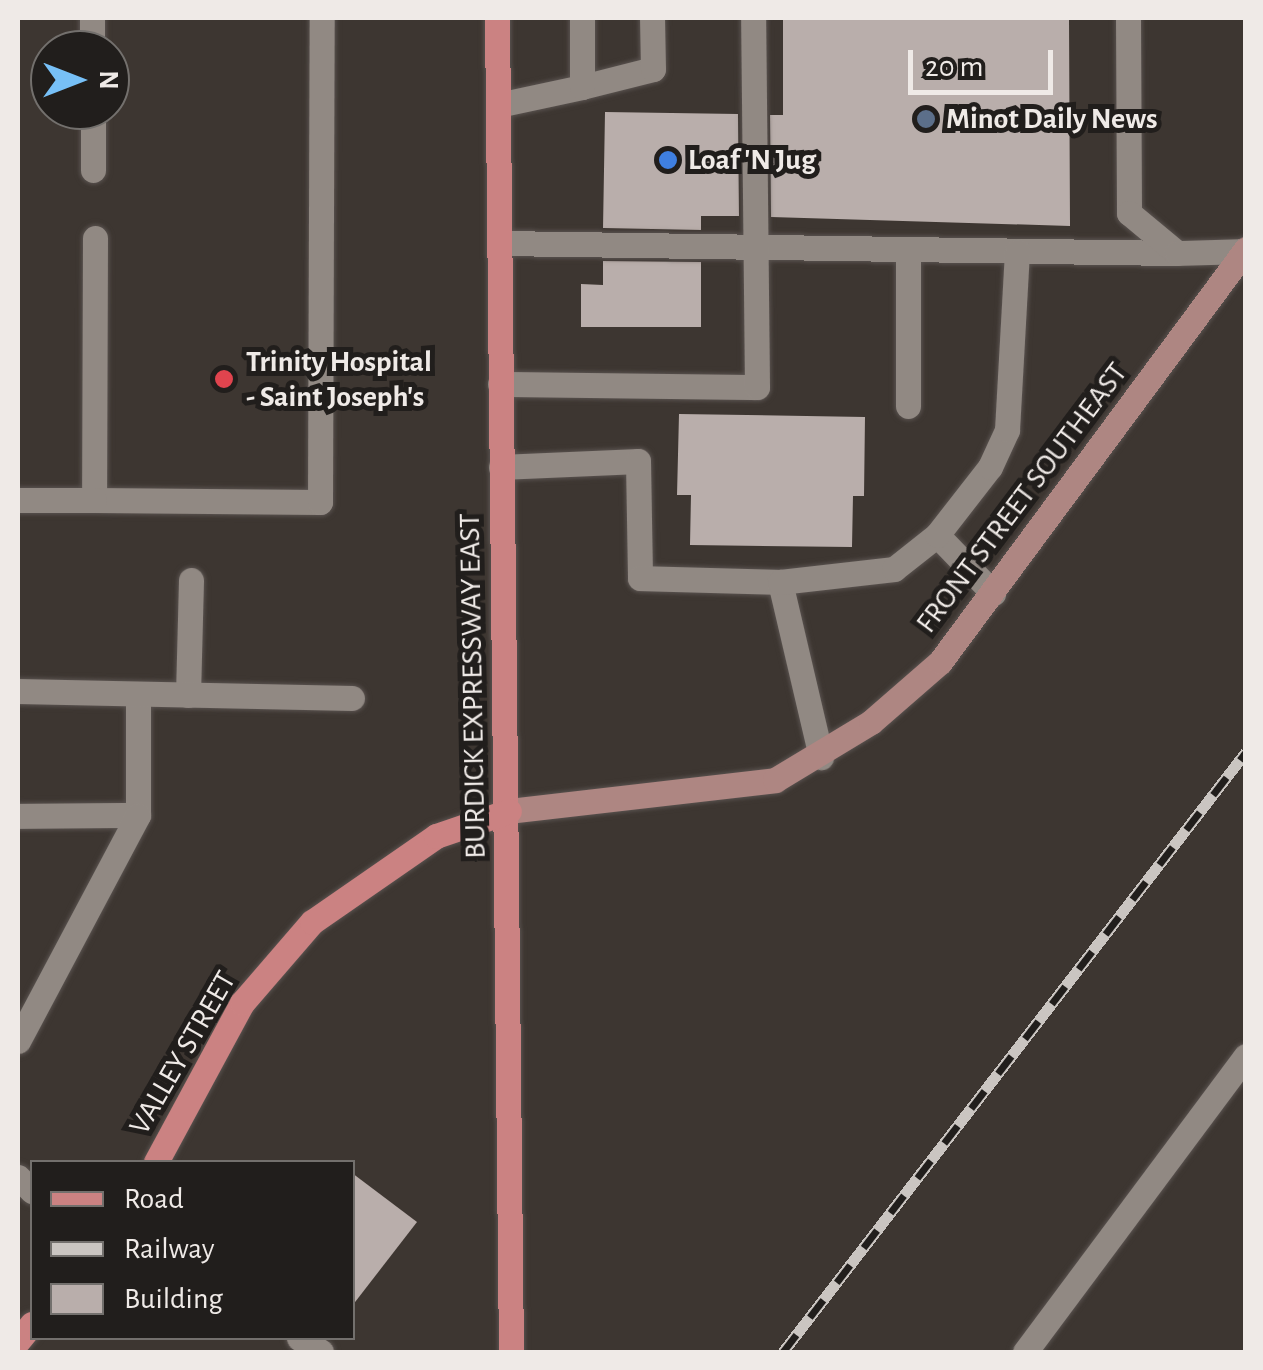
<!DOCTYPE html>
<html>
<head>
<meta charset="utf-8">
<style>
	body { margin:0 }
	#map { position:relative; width:1263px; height:1370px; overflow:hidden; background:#3d3631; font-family:"Alegreya Sans",sans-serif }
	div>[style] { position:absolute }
	.building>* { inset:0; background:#b9aeab }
	.roads { filter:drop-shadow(0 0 2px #59524f) drop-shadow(0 0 2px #59524f) }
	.lane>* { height:25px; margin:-12.5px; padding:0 12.5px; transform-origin:12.5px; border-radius:12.5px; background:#918983 }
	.street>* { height:25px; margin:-12.5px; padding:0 12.5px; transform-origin:12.5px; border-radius:12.5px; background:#918983 }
	.secondary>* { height:25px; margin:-12.5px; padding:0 12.5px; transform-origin:12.5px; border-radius:12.5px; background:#ae8682 }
	.primary>* { height:25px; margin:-12.5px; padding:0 12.5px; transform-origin:12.5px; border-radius:12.5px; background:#cb8282 }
	.rail>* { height:11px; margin-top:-5.5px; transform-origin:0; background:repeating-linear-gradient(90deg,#211e1c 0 22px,#cac5c1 0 44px); box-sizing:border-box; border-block:2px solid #cac5c1 }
	.dots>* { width:28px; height:28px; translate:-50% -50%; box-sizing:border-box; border:5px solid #211e1c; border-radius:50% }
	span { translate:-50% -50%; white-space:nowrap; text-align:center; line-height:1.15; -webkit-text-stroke:10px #211e1c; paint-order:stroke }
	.poi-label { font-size:30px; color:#efeae7; font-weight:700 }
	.left { translate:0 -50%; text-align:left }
	.street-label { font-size:30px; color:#efeae7 }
	.frame { position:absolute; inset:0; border:20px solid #efeae7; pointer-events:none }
	.legend { position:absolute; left:30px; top:1160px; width:325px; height:180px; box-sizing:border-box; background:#211e1c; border:2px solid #73706d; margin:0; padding:12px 18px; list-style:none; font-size:30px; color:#efeae7 }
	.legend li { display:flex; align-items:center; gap:20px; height:50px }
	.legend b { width:50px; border:2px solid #73706d }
	.north { position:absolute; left:30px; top:30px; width:100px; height:100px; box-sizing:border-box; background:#211e1c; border:2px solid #73706d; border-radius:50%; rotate:90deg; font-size:28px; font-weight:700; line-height:40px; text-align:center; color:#efeae7 }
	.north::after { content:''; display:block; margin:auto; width:35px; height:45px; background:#77c0f7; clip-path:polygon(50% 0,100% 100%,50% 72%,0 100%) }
	.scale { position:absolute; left:908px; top:50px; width:145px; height:45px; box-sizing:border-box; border:5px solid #efeae7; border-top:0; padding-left:12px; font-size:30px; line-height:35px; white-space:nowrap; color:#efeae7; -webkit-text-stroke:8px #211e1c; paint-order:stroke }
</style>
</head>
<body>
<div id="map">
	<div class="building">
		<div style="clip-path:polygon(783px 18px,1069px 18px,1070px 226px,771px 217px,770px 115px,783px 115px)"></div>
		<div style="clip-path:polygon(605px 112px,738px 114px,739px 216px,701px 216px,701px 230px,603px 228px)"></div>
		<div style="clip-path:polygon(603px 261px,701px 262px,701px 327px,581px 327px,581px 284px,603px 285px)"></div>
		<div style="clip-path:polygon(679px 414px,865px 417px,864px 496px,853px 496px,852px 547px,690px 545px,691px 495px,677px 495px)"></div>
		<div style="clip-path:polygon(352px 1173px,417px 1222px,352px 1306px)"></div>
	</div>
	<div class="roads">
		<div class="lane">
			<div style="left:92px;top:18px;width:32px;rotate:90deg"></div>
			<div style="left:582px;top:87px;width:73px;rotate:-14.2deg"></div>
			<div style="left:653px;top:69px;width:51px;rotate:-91.1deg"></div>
			<div style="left:498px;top:105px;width:86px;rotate:-12.1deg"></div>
			<div style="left:582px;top:87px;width:69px;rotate:-90deg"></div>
			<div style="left:93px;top:110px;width:60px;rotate:90deg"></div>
			<div style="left:95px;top:238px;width:262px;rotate:90.2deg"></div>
			<div style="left:94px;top:500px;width:226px;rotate:0.5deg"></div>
			<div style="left:320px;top:502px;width:484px;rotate:-89.8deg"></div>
			<div style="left:500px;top:243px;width:677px;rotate:0.85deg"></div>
			<div style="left:908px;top:249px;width:157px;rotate:90deg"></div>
			<div style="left:500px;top:384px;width:257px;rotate:0.7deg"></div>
			<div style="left:757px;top:387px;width:369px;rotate:-90.6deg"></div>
			<div style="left:501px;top:467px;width:137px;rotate:-2.5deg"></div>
			<div style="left:638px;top:461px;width:117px;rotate:89deg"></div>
			<div style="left:640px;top:578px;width:140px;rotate:1.6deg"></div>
			<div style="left:780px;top:582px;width:180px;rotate:76.8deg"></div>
			<div style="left:18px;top:500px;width:76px"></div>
			<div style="left:937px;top:535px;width:81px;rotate:46deg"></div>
			<div style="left:780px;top:582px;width:115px;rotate:-6.5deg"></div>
			<div style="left:894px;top:569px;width:55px;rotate:-38.3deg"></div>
			<div style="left:937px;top:535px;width:86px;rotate:-52.1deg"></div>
			<div style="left:990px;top:467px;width:41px;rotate:-65.3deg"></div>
			<div style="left:1007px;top:430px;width:179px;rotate:-86.8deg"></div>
			<div style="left:188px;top:695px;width:115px;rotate:-88.5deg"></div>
			<div style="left:18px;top:816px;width:120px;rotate:-0.5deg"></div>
			<div style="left:138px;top:815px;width:121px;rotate:-90deg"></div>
			<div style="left:18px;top:1041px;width:256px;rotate:-62deg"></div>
			<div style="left:18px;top:1177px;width:20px;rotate:45deg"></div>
			<div style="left:1025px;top:1352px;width:369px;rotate:-53.3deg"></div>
		</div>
		<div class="street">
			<div style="left:1128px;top:18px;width:195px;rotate:89.7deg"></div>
			<div style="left:1129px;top:213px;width:62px;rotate:39.8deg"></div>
			<div style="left:1177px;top:253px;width:67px;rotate:-1.7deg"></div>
			<div style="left:18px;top:691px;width:334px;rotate:1.2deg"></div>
			<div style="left:299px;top:1338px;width:26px;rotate:32deg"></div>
		</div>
		<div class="secondary">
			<div style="left:509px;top:811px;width:268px;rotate:-6.6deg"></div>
			<div style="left:775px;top:780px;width:112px;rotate:-31.1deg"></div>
			<div style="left:871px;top:722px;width:91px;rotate:-41deg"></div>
			<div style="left:940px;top:662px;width:514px;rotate:-53.46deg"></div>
		</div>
		<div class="primary">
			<div style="left:497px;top:18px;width:1334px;rotate:89.4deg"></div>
			<div style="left:156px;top:1162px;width:181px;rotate:-61.6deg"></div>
			<div style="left:242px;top:1003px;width:107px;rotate:-49.2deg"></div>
			<div style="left:312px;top:922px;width:151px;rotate:-34.7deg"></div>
			<div style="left:436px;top:836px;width:77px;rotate:-18.9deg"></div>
			<div style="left:18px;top:1341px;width:22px;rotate:-51deg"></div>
		</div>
	</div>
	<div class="rail">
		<div style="left:783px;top:1352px;width:758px;rotate:-52.34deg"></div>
	</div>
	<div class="dots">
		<div style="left:926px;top:119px;background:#5c6f8a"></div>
		<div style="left:668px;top:160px;background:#3f7fe0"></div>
		<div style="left:224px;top:379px;background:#e0444e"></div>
	</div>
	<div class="poi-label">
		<span class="left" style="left:946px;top:119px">Minot Daily News</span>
		<span class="left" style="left:688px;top:160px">Loaf 'N Jug</span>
		<span class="left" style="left:246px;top:379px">Trinity Hospital<br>- Saint Joseph's</span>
	</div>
	<div class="street-label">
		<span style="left:1022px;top:498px;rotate:-53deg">FRONT STREET SOUTHEAST</span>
		<span style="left:473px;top:686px;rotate:-91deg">BURDICK EXPRESSWAY EAST</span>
		<span style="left:183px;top:1053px;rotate:-60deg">VALLEY STREET</span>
	</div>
	<div class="frame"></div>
	<ul class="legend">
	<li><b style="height:12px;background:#cb8282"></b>Road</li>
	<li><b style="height:12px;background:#cac5c1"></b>Railway</li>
	<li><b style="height:28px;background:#b9aeab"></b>Building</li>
	</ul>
	<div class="north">N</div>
	<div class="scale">20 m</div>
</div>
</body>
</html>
